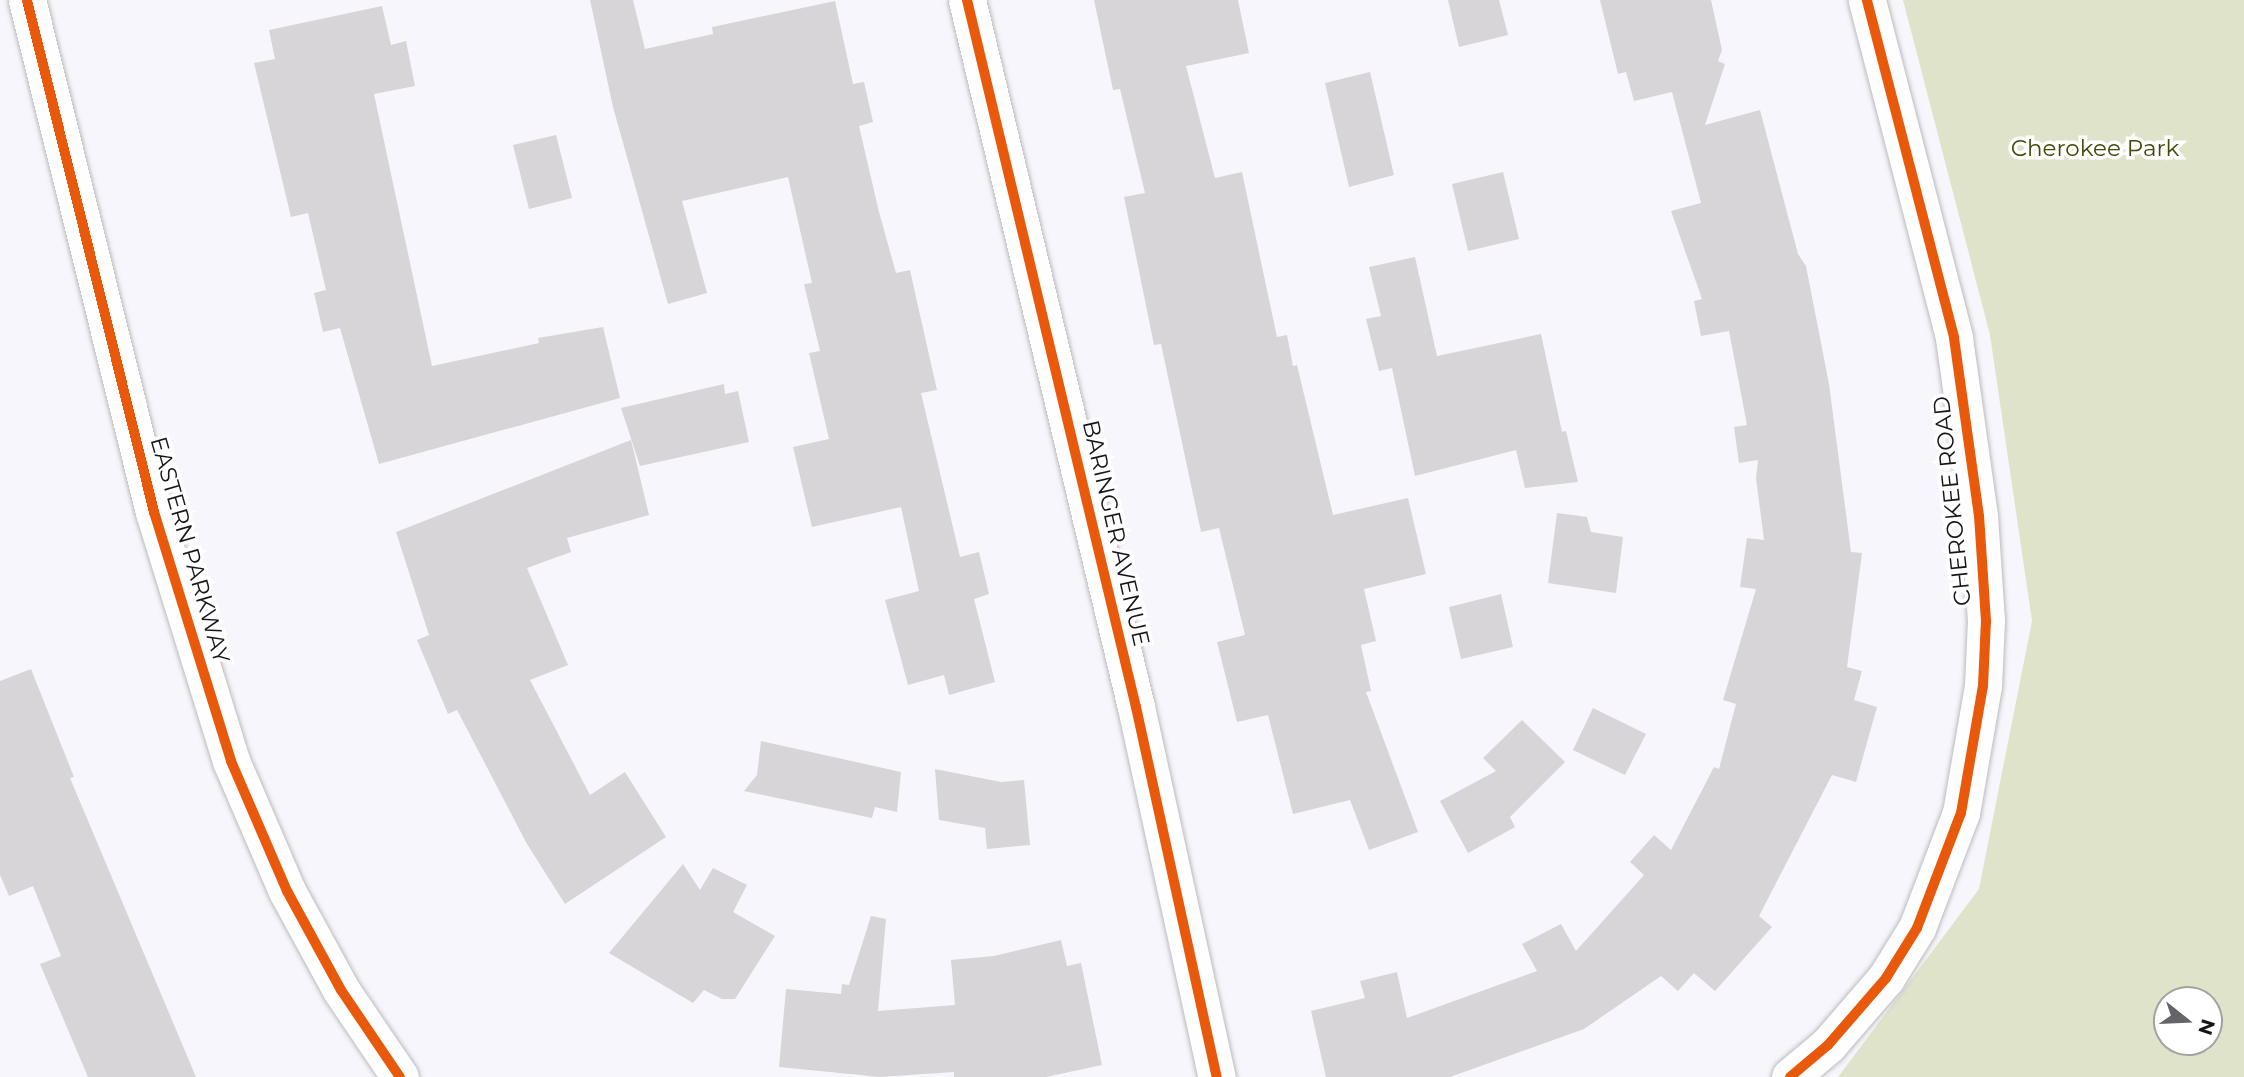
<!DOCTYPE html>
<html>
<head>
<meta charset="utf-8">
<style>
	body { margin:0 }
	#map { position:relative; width:2244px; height:1077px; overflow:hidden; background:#f7f6fc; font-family:Montserrat,sans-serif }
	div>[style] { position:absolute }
	.green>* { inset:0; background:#dfe3ca }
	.building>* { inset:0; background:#d8d5d8 }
	.roads { filter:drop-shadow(0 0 2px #bcbbbf) drop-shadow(0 0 2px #bcbbbf) }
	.street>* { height:37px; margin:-18.5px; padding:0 18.5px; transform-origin:18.5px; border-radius:18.5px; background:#fefeff }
	.cycleway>* { height:10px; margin:-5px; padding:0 5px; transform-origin:5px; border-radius:5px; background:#e8590c }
	span { translate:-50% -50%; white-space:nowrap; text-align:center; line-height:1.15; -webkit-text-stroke:7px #fff; paint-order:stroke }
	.park-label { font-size:23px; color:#434906 }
	.street-label { font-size:23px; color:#161619 }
	.north { position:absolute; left:2153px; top:986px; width:70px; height:70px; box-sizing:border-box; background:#fff; border:2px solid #a2a2a3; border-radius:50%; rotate:108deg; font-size:19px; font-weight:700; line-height:28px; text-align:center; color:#161619 }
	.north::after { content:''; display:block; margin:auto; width:24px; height:32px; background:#656468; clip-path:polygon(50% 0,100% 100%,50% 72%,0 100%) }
</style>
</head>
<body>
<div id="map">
	<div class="green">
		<div style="clip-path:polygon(evenodd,1903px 0,2244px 0,2244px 1077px,1838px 1077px,1979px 889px,2032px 621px,1990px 335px,1903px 0,2167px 1000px,2209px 1000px,2209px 1042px,2167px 1042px,2167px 1000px)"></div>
	</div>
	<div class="building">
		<div style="clip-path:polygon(590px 0,633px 0,645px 49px,713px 34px,712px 27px,835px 1px,853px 84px,864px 82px,873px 122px,859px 126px,879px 212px,896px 273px,910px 270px,918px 306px,937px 390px,921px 393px,960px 557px,979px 552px,989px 594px,974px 599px,995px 682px,949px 695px,944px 675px,908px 685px,885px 600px,919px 591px,901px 507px,812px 527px,793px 447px,829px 439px,809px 353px,820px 351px,804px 284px,812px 283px,788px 177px,682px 201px,707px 293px,668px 304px,613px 107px)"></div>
		<div style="clip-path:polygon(1094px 0,1238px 0,1249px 53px,1186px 66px,1215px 178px,1242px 172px,1277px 337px,1287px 335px,1293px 366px,1297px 365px,1333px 515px,1408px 498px,1426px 574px,1364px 589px,1376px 641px,1361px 645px,1371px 691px,1366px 692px,1418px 832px,1369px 850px,1350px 800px,1293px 814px,1268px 715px,1237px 722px,1217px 642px,1245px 635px,1219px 528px,1201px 532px,1161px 344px,1154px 345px,1124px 197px,1145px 193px,1120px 89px,1113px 90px)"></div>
		<div style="clip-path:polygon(1448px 0,1499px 0,1508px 35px,1459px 47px)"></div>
		<div style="clip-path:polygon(1600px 0,1711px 0,1722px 50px,1718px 61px,1725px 64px,1705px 125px,1760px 110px,1798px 254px,1806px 266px,1829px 384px,1851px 552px,1862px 553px,1847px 667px,1862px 671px,1854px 700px,1877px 707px,1856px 782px,1832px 775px,1759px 916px,1772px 927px,1715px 991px,1694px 973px,1678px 991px,1661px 976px,1584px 1029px,1450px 1077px,1326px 1077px,1311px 1011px,1365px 998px,1360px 981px,1397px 972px,1407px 1018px,1537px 971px,1522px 944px,1561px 924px,1576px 951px,1644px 875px,1630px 862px,1654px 835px,1671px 850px,1714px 767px,1719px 769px,1736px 704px,1723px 700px,1756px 589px,1740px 587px,1747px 538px,1764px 540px,1756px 478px,1758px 460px,1739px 463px,1734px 427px,1747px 425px,1729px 331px,1701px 336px,1694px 301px,1702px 299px,1671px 211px,1701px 203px,1672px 92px,1634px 101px,1626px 72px,1618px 74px)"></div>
		<div style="clip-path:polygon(382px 6px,391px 45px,406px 41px,415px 86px,374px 94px,432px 366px,539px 343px,538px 338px,603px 327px,620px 398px,379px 464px,340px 328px,323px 332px,314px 293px,326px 290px,308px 213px,291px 217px,254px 63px,275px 59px,269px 30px)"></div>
		<div style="clip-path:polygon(1370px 72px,1394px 175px,1349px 187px,1325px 83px)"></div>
		<div style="clip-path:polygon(556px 135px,572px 198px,529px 209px,513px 145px)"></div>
		<div style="clip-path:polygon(1503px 172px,1519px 239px,1468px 251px,1452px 184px)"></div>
		<div style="clip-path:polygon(1415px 257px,1437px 356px,1541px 334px,1562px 432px,1566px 431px,1578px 482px,1525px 488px,1516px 450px,1415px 476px,1392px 368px,1379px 371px,1366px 319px,1381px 316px,1369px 267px)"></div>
		<div style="clip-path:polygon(724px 384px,725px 394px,738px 391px,749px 442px,640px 466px,621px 408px)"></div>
		<div style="clip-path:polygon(631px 440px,649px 515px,567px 538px,571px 552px,527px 568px,568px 665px,530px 680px,590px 795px,625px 772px,666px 837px,565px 904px,527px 844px,457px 710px,448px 714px,417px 640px,429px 635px,396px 532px)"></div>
		<div style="clip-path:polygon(1557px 513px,1587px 517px,1591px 532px,1623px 537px,1616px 593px,1548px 583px)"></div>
		<div style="clip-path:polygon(1501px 594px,1513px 647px,1461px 659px,1449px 607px)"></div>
		<div style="clip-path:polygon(31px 669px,74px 777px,70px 778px,196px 1077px,88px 1077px,40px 964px,61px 956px,33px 886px,9px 896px,0 875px,0 681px)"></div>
		<div style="clip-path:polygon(1593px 708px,1646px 734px,1625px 775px,1573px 750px)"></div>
		<div style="clip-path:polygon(1522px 720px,1565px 762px,1510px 817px,1515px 827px,1468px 853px,1440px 801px,1496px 771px,1483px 758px)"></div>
		<div style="clip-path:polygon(761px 741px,901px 772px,897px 812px,875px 807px,872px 818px,744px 791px,757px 775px)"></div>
		<div style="clip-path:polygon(935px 769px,1001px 782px,1024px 780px,1030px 845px,987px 849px,985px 828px,939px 820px)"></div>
		<div style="clip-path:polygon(683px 864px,700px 890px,713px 868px,747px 885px,733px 912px,775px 936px,735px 999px,722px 999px,704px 990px,693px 1003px,609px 953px)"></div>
		<div style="clip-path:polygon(871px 916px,886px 919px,878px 1011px,955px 1005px,951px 960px,994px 956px,1061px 940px,1067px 966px,1081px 963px,1102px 1065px,1046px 1077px,954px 1077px,954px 1072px,880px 1077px,779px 1067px,786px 989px,841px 994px,842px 984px,849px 985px)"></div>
	</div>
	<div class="roads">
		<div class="street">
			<div style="left:27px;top:0;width:528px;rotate:76.07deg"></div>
			<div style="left:154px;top:512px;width:261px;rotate:72.8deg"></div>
			<div style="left:231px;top:761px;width:142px;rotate:66.7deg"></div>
			<div style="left:287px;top:891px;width:113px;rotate:61.4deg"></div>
			<div style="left:341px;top:990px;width:105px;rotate:55.9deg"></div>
			<div style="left:967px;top:0;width:727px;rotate:76.56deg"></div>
			<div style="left:1136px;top:707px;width:379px;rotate:77.7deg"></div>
			<div style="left:1790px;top:1077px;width:50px;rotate:-40.1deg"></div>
			<div style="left:1828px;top:1045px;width:89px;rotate:-49.1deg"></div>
			<div style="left:1886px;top:978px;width:59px;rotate:-58.2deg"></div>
			<div style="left:1917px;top:928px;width:123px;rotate:-69.1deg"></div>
			<div style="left:1961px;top:813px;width:129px;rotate:-80.2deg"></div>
			<div style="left:1983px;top:686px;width:65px;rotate:-87.4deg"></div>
			<div style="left:1986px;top:621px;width:105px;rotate:-93.8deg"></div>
			<div style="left:1979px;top:516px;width:181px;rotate:-98deg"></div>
			<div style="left:1954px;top:337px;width:348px;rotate:-104.5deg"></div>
		</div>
	</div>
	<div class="cycleway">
		<div style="left:27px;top:0;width:528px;rotate:76.07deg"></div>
		<div style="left:154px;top:512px;width:261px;rotate:72.8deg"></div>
		<div style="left:231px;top:761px;width:142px;rotate:66.7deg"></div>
		<div style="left:287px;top:891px;width:113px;rotate:61.4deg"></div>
		<div style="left:341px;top:990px;width:105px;rotate:55.9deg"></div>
		<div style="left:967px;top:0;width:727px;rotate:76.56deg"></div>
		<div style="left:1136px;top:707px;width:379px;rotate:77.7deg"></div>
		<div style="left:1790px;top:1077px;width:50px;rotate:-40.1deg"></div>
		<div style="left:1828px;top:1045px;width:89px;rotate:-49.1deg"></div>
		<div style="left:1886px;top:978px;width:59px;rotate:-58.2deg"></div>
		<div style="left:1917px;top:928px;width:123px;rotate:-69.1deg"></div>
		<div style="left:1961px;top:813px;width:129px;rotate:-80.2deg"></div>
		<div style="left:1983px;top:686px;width:65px;rotate:-87.4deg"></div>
		<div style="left:1986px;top:621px;width:105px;rotate:-93.8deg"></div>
		<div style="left:1979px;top:516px;width:181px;rotate:-98deg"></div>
		<div style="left:1954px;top:337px;width:348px;rotate:-104.5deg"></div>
	</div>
	<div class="park-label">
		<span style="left:2095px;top:148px">Cherokee Park</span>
	</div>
	<div class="street-label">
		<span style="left:1952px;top:501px;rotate:-96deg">CHEROKEE ROAD</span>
		<span style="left:1116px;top:533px;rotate:77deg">BARINGER AVENUE</span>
		<span style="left:190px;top:550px;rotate:74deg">EASTERN PARKWAY</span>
	</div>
	<div class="north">N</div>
</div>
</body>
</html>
